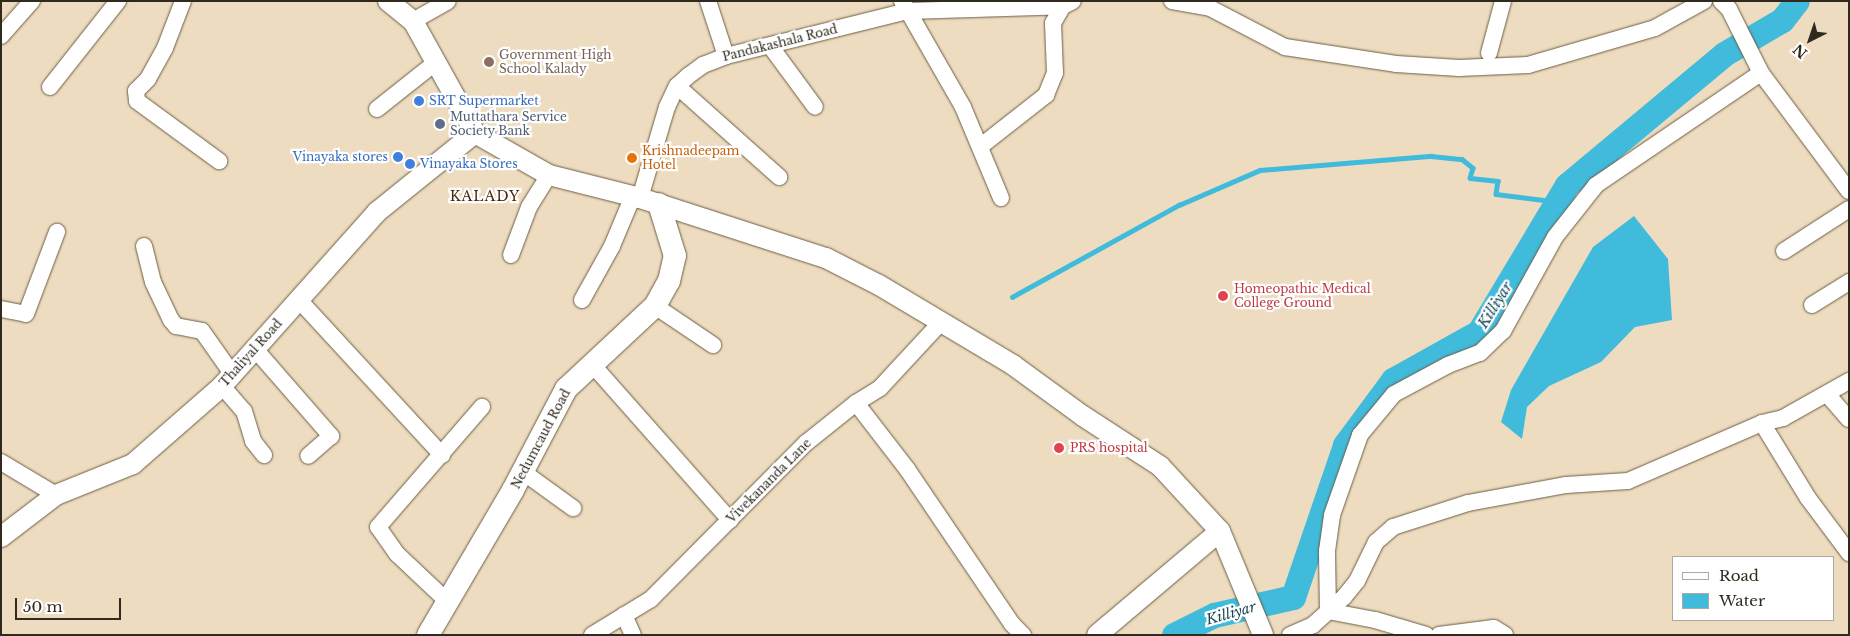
<!DOCTYPE html>
<html>
<head>
<meta charset="utf-8">
<style>
	body { margin:0 }
	#map { position:relative; width:1850px; height:636px; overflow:hidden; background:#eddcbf; font-family:"Libre Baskerville",serif }
	div>[style] { position:absolute }
	.water>* { inset:0; background:#41bbdb }
	.stream>* { height:4.5px; margin:-2.25px; padding:0 2.25px; transform-origin:2.25px; border-radius:2.25px; background:#41bbdb }
	.river>* { height:25px; margin:-12.5px; padding:0 12.5px; transform-origin:12.5px; border-radius:12.5px; background:#41bbdb }
	.roads { filter:drop-shadow(0 0 1px #6c5d44) drop-shadow(0 0 1px #6c5d44) }
	.minor>* { height:16px; margin:-8px; padding:0 8px; transform-origin:8px; border-radius:8px; background:#fff }
	.tertiary>* { height:20px; margin:-10px; padding:0 10px; transform-origin:10px; border-radius:10px; background:#fff }
	.secondary>* { height:22px; margin:-11px; padding:0 11px; transform-origin:11px; border-radius:11px; background:#fff }
	.dots>* { width:14px; height:14px; translate:-50% -50%; box-sizing:border-box; border:2px solid #fff; border-radius:50% }
	span { translate:-50% -50%; white-space:nowrap; text-align:center; line-height:1.15; -webkit-text-stroke:4.5px #fff; paint-order:stroke }
	.street-label { font-size:12px; color:#2f291e }
	.education-label { font-size:12px; color:#785e54 }
	.left { translate:0 -50%; text-align:left }
	.shop-label { font-size:12px; color:#366cbe }
	.right { translate:-100% -50%; text-align:right }
	.service-label { font-size:12px; color:#4e5e75 }
	.food-label { font-size:12px; color:#c56008 }
	.health-label { font-size:12px; color:#be3a42 }
	.neighbourhood-label { font-size:14px; color:#492a10; letter-spacing:1px }
	.water-label { font-size:14px; color:#154856; font-style:italic }
	.frame { position:absolute; inset:0; border:2px solid #2f291e; pointer-events:none }
	.legend { position:absolute; left:1672px; top:556px; width:162px; height:65px; box-sizing:border-box; background:#fff; border:1px solid #aca9a5; margin:0; padding:6px 9px; list-style:none; font-size:15px; color:#2f291e }
	.legend li { display:flex; align-items:center; gap:10px; height:25px }
	.legend b { width:25px; border:1px solid #aca9a5 }
	.north { position:absolute; left:1785px; top:15px; width:50px; height:50px; -webkit-text-stroke:4px #fff; paint-order:stroke; rotate:221deg; font-size:14px; font-weight:700; line-height:20px; text-align:center; color:#2f291e }
	.north::after { content:''; display:block; margin:auto; width:18px; height:22px; background:#2f291e; clip-path:polygon(50% 0,100% 100%,50% 72%,0 100%) }
	.scale { position:absolute; left:15px; top:598px; width:106px; height:22px; box-sizing:border-box; border:2px solid #2f291e; border-top:0; padding-left:6px; font-size:15px; line-height:18px; white-space:nowrap; color:#2f291e; -webkit-text-stroke:4px #fff; paint-order:stroke }
</style>
</head>
<body>
<div id="map">
	<div class="water">
		<div style="clip-path:polygon(1634px 216px,1668px 259px,1672px 320px,1635px 327px,1601px 362px,1549px 386px,1527px 407px,1522px 439px,1501px 422px,1511px 390px,1593px 247px)"></div>
	</div>
	<div class="stream">
		<div style="left:1012px;top:297px;width:191px;rotate:-28.9deg"></div>
		<div style="left:1179px;top:205px;width:88px;rotate:-23.4deg"></div>
		<div style="left:1260px;top:170px;width:172px;rotate:-4.7deg"></div>
		<div style="left:1431px;top:156px;width:31px;rotate:6deg"></div>
		<div style="left:1462px;top:159px;width:14px;rotate:39deg"></div>
		<div style="left:1473px;top:168px;width:10px;rotate:107deg"></div>
		<div style="left:1470px;top:178px;width:28px;rotate:6deg"></div>
		<div style="left:1498px;top:181px;width:13px;rotate:99deg"></div>
		<div style="left:1496px;top:194px;width:64px;rotate:7.2deg"></div>
	</div>
	<div class="river">
		<div style="left:1174px;top:635px;width:45px;rotate:-26.6deg"></div>
		<div style="left:1214px;top:615px;width:81px;rotate:-12.8deg"></div>
		<div style="left:1293px;top:597px;width:161px;rotate:-71.1deg"></div>
		<div style="left:1345px;top:445px;width:81px;rotate:-53.6deg"></div>
		<div style="left:1393px;top:380px;width:98px;rotate:-29.2deg"></div>
		<div style="left:1479px;top:332px;width:171px;rotate:-59.1deg"></div>
		<div style="left:1567px;top:185px;width:204px;rotate:-39.8deg"></div>
		<div style="left:1724px;top:54px;width:67px;rotate:-30.4deg"></div>
		<div style="left:1782px;top:20px;width:24px;rotate:-52deg"></div>
	</div>
	<div class="roads">
		<div class="minor">
			<div style="left:183px;top:1px;width:50px;rotate:111deg"></div>
			<div style="left:165px;top:48px;width:35px;rotate:119deg"></div>
			<div style="left:148px;top:79px;width:17px;rotate:135deg"></div>
			<div style="left:136px;top:91px;width:10px;rotate:84deg"></div>
			<div style="left:137px;top:101px;width:102px;rotate:36.2deg"></div>
			<div style="left:708px;top:1px;width:58px;rotate:71.9deg"></div>
			<div style="left:1172px;top:1px;width:39px;rotate:10deg"></div>
			<div style="left:1210px;top:8px;width:85px;rotate:27.5deg"></div>
			<div style="left:1285px;top:47px;width:112px;rotate:8.7deg"></div>
			<div style="left:1396px;top:64px;width:63px;rotate:3.6deg"></div>
			<div style="left:1459px;top:68px;width:69px;rotate:-2.5deg"></div>
			<div style="left:1528px;top:65px;width:132px;rotate:-16.2deg"></div>
			<div style="left:1655px;top:28px;width:56px;rotate:-28.9deg"></div>
			<div style="left:1721px;top:1px;width:11px;rotate:45deg"></div>
			<div style="left:1729px;top:9px;width:72px;rotate:63.4deg"></div>
			<div style="left:1761px;top:73px;width:147px;rotate:53.3deg"></div>
			<div style="left:413px;top:21px;width:40px;rotate:-29.7deg"></div>
			<div style="left:1px;top:36px;width:47px;rotate:-48.5deg"></div>
			<div style="left:771px;top:47px;width:74px;rotate:53.7deg"></div>
			<div style="left:1489px;top:53px;width:54px;rotate:-74.9deg"></div>
			<div style="left:677px;top:86px;width:137px;rotate:41.7deg"></div>
			<div style="left:50px;top:87px;width:110px;rotate:-51.7deg"></div>
			<div style="left:377px;top:109px;width:74px;rotate:-38.4deg"></div>
			<div style="left:981px;top:146px;width:83px;rotate:-38.1deg"></div>
			<div style="left:1046px;top:95px;width:24px;rotate:-68deg"></div>
			<div style="left:1055px;top:73px;width:50px;rotate:-92.3deg"></div>
			<div style="left:1053px;top:23px;width:20px;rotate:-60deg"></div>
			<div style="left:1063px;top:6px;width:11px;rotate:-27deg"></div>
			<div style="left:640px;top:198px;width:95px;rotate:-73.5deg"></div>
			<div style="left:667px;top:107px;width:23px;rotate:-65deg"></div>
			<div style="left:677px;top:86px;width:15px;rotate:-42deg"></div>
			<div style="left:688px;top:76px;width:19px;rotate:-36deg"></div>
			<div style="left:703px;top:65px;width:25px;rotate:-21deg"></div>
			<div style="left:726px;top:56px;width:187px;rotate:-13.9deg"></div>
			<div style="left:908px;top:11px;width:12px;rotate:-121deg"></div>
			<div style="left:1001px;top:198px;width:99px;rotate:-112.7deg"></div>
			<div style="left:963px;top:107px;width:111px;rotate:-119.8deg"></div>
			<div style="left:908px;top:11px;width:155px;rotate:-1.8deg"></div>
			<div style="left:144px;top:246px;width:37px;rotate:76deg"></div>
			<div style="left:153px;top:282px;width:42px;rotate:64.7deg"></div>
			<div style="left:171px;top:320px;width:8px;rotate:50deg"></div>
			<div style="left:176px;top:326px;width:26px;rotate:11deg"></div>
			<div style="left:202px;top:331px;width:54px;rotate:54.8deg"></div>
			<div style="left:1784px;top:251px;width:77px;rotate:-32.9deg"></div>
			<div style="left:511px;top:255px;width:51px;rotate:-69.4deg"></div>
			<div style="left:529px;top:207px;width:38px;rotate:-58deg"></div>
			<div style="left:299px;top:300px;width:211px;rotate:47.3deg"></div>
			<div style="left:582px;top:300px;width:62px;rotate:-60.9deg"></div>
			<div style="left:612px;top:246px;width:54px;rotate:-67.2deg"></div>
			<div style="left:1812px;top:305px;width:44px;rotate:-31.9deg"></div>
			<div style="left:655px;top:306px;width:70px;rotate:33.9deg"></div>
			<div style="left:1px;top:309px;width:25px;rotate:11deg"></div>
			<div style="left:26px;top:314px;width:88px;rotate:-69.3deg"></div>
			<div style="left:255px;top:349px;width:116px;rotate:48.9deg"></div>
			<div style="left:331px;top:436px;width:30px;rotate:139deg"></div>
			<div style="left:591px;top:363px;width:210px;rotate:48.5deg"></div>
			<div style="left:222px;top:386px;width:33px;rotate:49deg"></div>
			<div style="left:244px;top:411px;width:31px;rotate:73deg"></div>
			<div style="left:253px;top:441px;width:18px;rotate:52deg"></div>
			<div style="left:1827px;top:394px;width:33px;rotate:49deg"></div>
			<div style="left:856px;top:403px;width:83px;rotate:52.3deg"></div>
			<div style="left:907px;top:469px;width:187px;rotate:55.9deg"></div>
			<div style="left:1012px;top:624px;width:16px;rotate:45deg"></div>
			<div style="left:1762px;top:423px;width:88px;rotate:58.5deg"></div>
			<div style="left:1808px;top:498px;width:69px;rotate:53.3deg"></div>
			<div style="left:1px;top:462px;width:64px;rotate:31deg"></div>
			<div style="left:523px;top:472px;width:62px;rotate:35.8deg"></div>
			<div style="left:448px;top:602px;width:70px;rotate:-136.7deg"></div>
			<div style="left:397px;top:554px;width:33px;rotate:-125deg"></div>
			<div style="left:378px;top:527px;width:159px;rotate:-49.1deg"></div>
			<div style="left:624px;top:615px;width:22px;rotate:66deg"></div>
			<div style="left:592px;top:635px;width:69px;rotate:-31.4deg"></div>
			<div style="left:651px;top:599px;width:220px;rotate:-45.2deg"></div>
			<div style="left:806px;top:443px;width:64px;rotate:-38.7deg"></div>
			<div style="left:856px;top:403px;width:28px;rotate:-32deg"></div>
			<div style="left:880px;top:388px;width:91px;rotate:-47.2deg"></div>
			<div style="left:1290px;top:635px;width:25px;rotate:-23deg"></div>
			<div style="left:1313px;top:625px;width:42px;rotate:-42.1deg"></div>
			<div style="left:1344px;top:597px;width:21px;rotate:-51deg"></div>
			<div style="left:1357px;top:581px;width:43px;rotate:-64deg"></div>
			<div style="left:1376px;top:542px;width:23px;rotate:-41deg"></div>
			<div style="left:1393px;top:527px;width:79px;rotate:-17.7deg"></div>
			<div style="left:1468px;top:503px;width:100px;rotate:-10.4deg"></div>
			<div style="left:1566px;top:485px;width:62px;rotate:-3.7deg"></div>
			<div style="left:1628px;top:481px;width:146px;rotate:-23.4deg"></div>
			<div style="left:1762px;top:423px;width:22px;rotate:-13deg"></div>
			<div style="left:1783px;top:418px;width:76px;rotate:-29.3deg"></div>
			<div style="left:1426px;top:635px;width:53px;rotate:-163.6deg"></div>
			<div style="left:1375px;top:620px;width:48px;rotate:-169.2deg"></div>
			<div style="left:1328px;top:611px;width:60px;rotate:-91deg"></div>
			<div style="left:1327px;top:551px;width:36px;rotate:-82deg"></div>
			<div style="left:1332px;top:515px;width:85px;rotate:-70.7deg"></div>
			<div style="left:1360px;top:435px;width:53px;rotate:-50.3deg"></div>
			<div style="left:1394px;top:394px;width:61px;rotate:-28.2deg"></div>
			<div style="left:1448px;top:365px;width:34px;rotate:-21deg"></div>
			<div style="left:1480px;top:353px;width:32px;rotate:-44deg"></div>
			<div style="left:1503px;top:331px;width:107px;rotate:-61deg"></div>
			<div style="left:1555px;top:237px;width:66px;rotate:-51.7deg"></div>
			<div style="left:1596px;top:185px;width:199px;rotate:-34.2deg"></div>
			<div style="left:1439px;top:635px;width:55px;rotate:-7.3deg"></div>
			<div style="left:1494px;top:628px;width:13px;rotate:32deg"></div>
		</div>
		<div class="tertiary">
			<div style="left:388px;top:1px;width:32px;rotate:39deg"></div>
			<div style="left:413px;top:21px;width:128px;rotate:61deg"></div>
			<div style="left:475px;top:133px;width:85px;rotate:29.6deg"></div>
			<div style="left:549px;top:175px;width:94px;rotate:14.2deg"></div>
			<div style="left:640px;top:198px;width:195px;rotate:17.9deg"></div>
			<div style="left:826px;top:258px;width:59px;rotate:27deg"></div>
			<div style="left:879px;top:285px;width:156px;rotate:30.8deg"></div>
			<div style="left:1013px;top:365px;width:87px;rotate:36.1deg"></div>
			<div style="left:1083px;top:416px;width:92px;rotate:33deg"></div>
			<div style="left:1160px;top:466px;width:88px;rotate:47.3deg"></div>
			<div style="left:1220px;top:531px;width:113px;rotate:67.5deg"></div>
			<div style="left:1px;top:537px;width:69px;rotate:-37.4deg"></div>
			<div style="left:56px;top:495px;width:83px;rotate:-21.9deg"></div>
			<div style="left:133px;top:464px;width:118px;rotate:-41.2deg"></div>
			<div style="left:222px;top:386px;width:233px;rotate:-48.3deg"></div>
			<div style="left:377px;top:212px;width:126px;rotate:-38.9deg"></div>
			<div style="left:1097px;top:635px;width:161px;rotate:-40.2deg"></div>
		</div>
		<div class="secondary">
			<div style="left:428px;top:635px;width:168px;rotate:-59.6deg"></div>
			<div style="left:513px;top:490px;width:114px;rotate:-62.3deg"></div>
			<div style="left:566px;top:389px;width:122px;rotate:-43deg"></div>
			<div style="left:655px;top:306px;width:29px;rotate:-61deg"></div>
			<div style="left:669px;top:281px;width:26px;rotate:-77deg"></div>
			<div style="left:675px;top:256px;width:54px;rotate:-107.1deg"></div>
		</div>
	</div>
	<div class="dots">
		<div style="left:489px;top:62px;background:#8d6e63"></div>
		<div style="left:419px;top:101px;background:#3f7fe0"></div>
		<div style="left:440px;top:124px;background:#5c6f8a"></div>
		<div style="left:398px;top:157px;background:#3f7fe0"></div>
		<div style="left:632px;top:158px;background:#e8710a"></div>
		<div style="left:410px;top:164px;background:#3f7fe0"></div>
		<div style="left:1223px;top:296px;background:#e0444e"></div>
		<div style="left:1059px;top:448px;background:#e0444e"></div>
	</div>
	<div class="street-label">
		<span style="left:780px;top:43px;rotate:-14deg">Pandakashala Road</span>
		<span style="left:251px;top:353px;rotate:-48deg">Thaliyal Road</span>
		<span style="left:541px;top:439px;rotate:-62deg">Nedumcaud Road</span>
		<span style="left:769px;top:481px;rotate:-45deg">Vivekananda Lane</span>
	</div>
	<div class="education-label">
		<span class="left" style="left:499px;top:62px">Government High<br>School Kalady</span>
	</div>
	<div class="shop-label">
		<span class="left" style="left:429px;top:101px">SRT Supermarket</span>
		<span class="right" style="left:388px;top:157px">Vinayaka stores</span>
		<span class="left" style="left:420px;top:164px">Vinayaka Stores</span>
	</div>
	<div class="service-label">
		<span class="left" style="left:450px;top:124px">Muttathara Service<br>Society Bank</span>
	</div>
	<div class="food-label">
		<span class="left" style="left:642px;top:158px">Krishnadeepam<br>Hotel</span>
	</div>
	<div class="health-label">
		<span class="left" style="left:1234px;top:296px">Homeopathic Medical<br>College Ground</span>
		<span class="left" style="left:1070px;top:448px">PRS hospital</span>
	</div>
	<div class="neighbourhood-label">
		<span style="left:485px;top:196px">KALADY</span>
	</div>
	<div class="water-label">
		<span style="left:1495px;top:305px;rotate:-58deg">Killiyar</span>
		<span style="left:1231px;top:613px;rotate:-16deg">Killiyar</span>
	</div>
	<div class="frame"></div>
	<ul class="legend">
	<li><b style="height:6px;background:#fff"></b>Road</li>
	<li><b style="height:14px;background:#41bbdb"></b>Water</li>
	</ul>
	<div class="north">N</div>
	<div class="scale">50 m</div>
</div>
</body>
</html>
